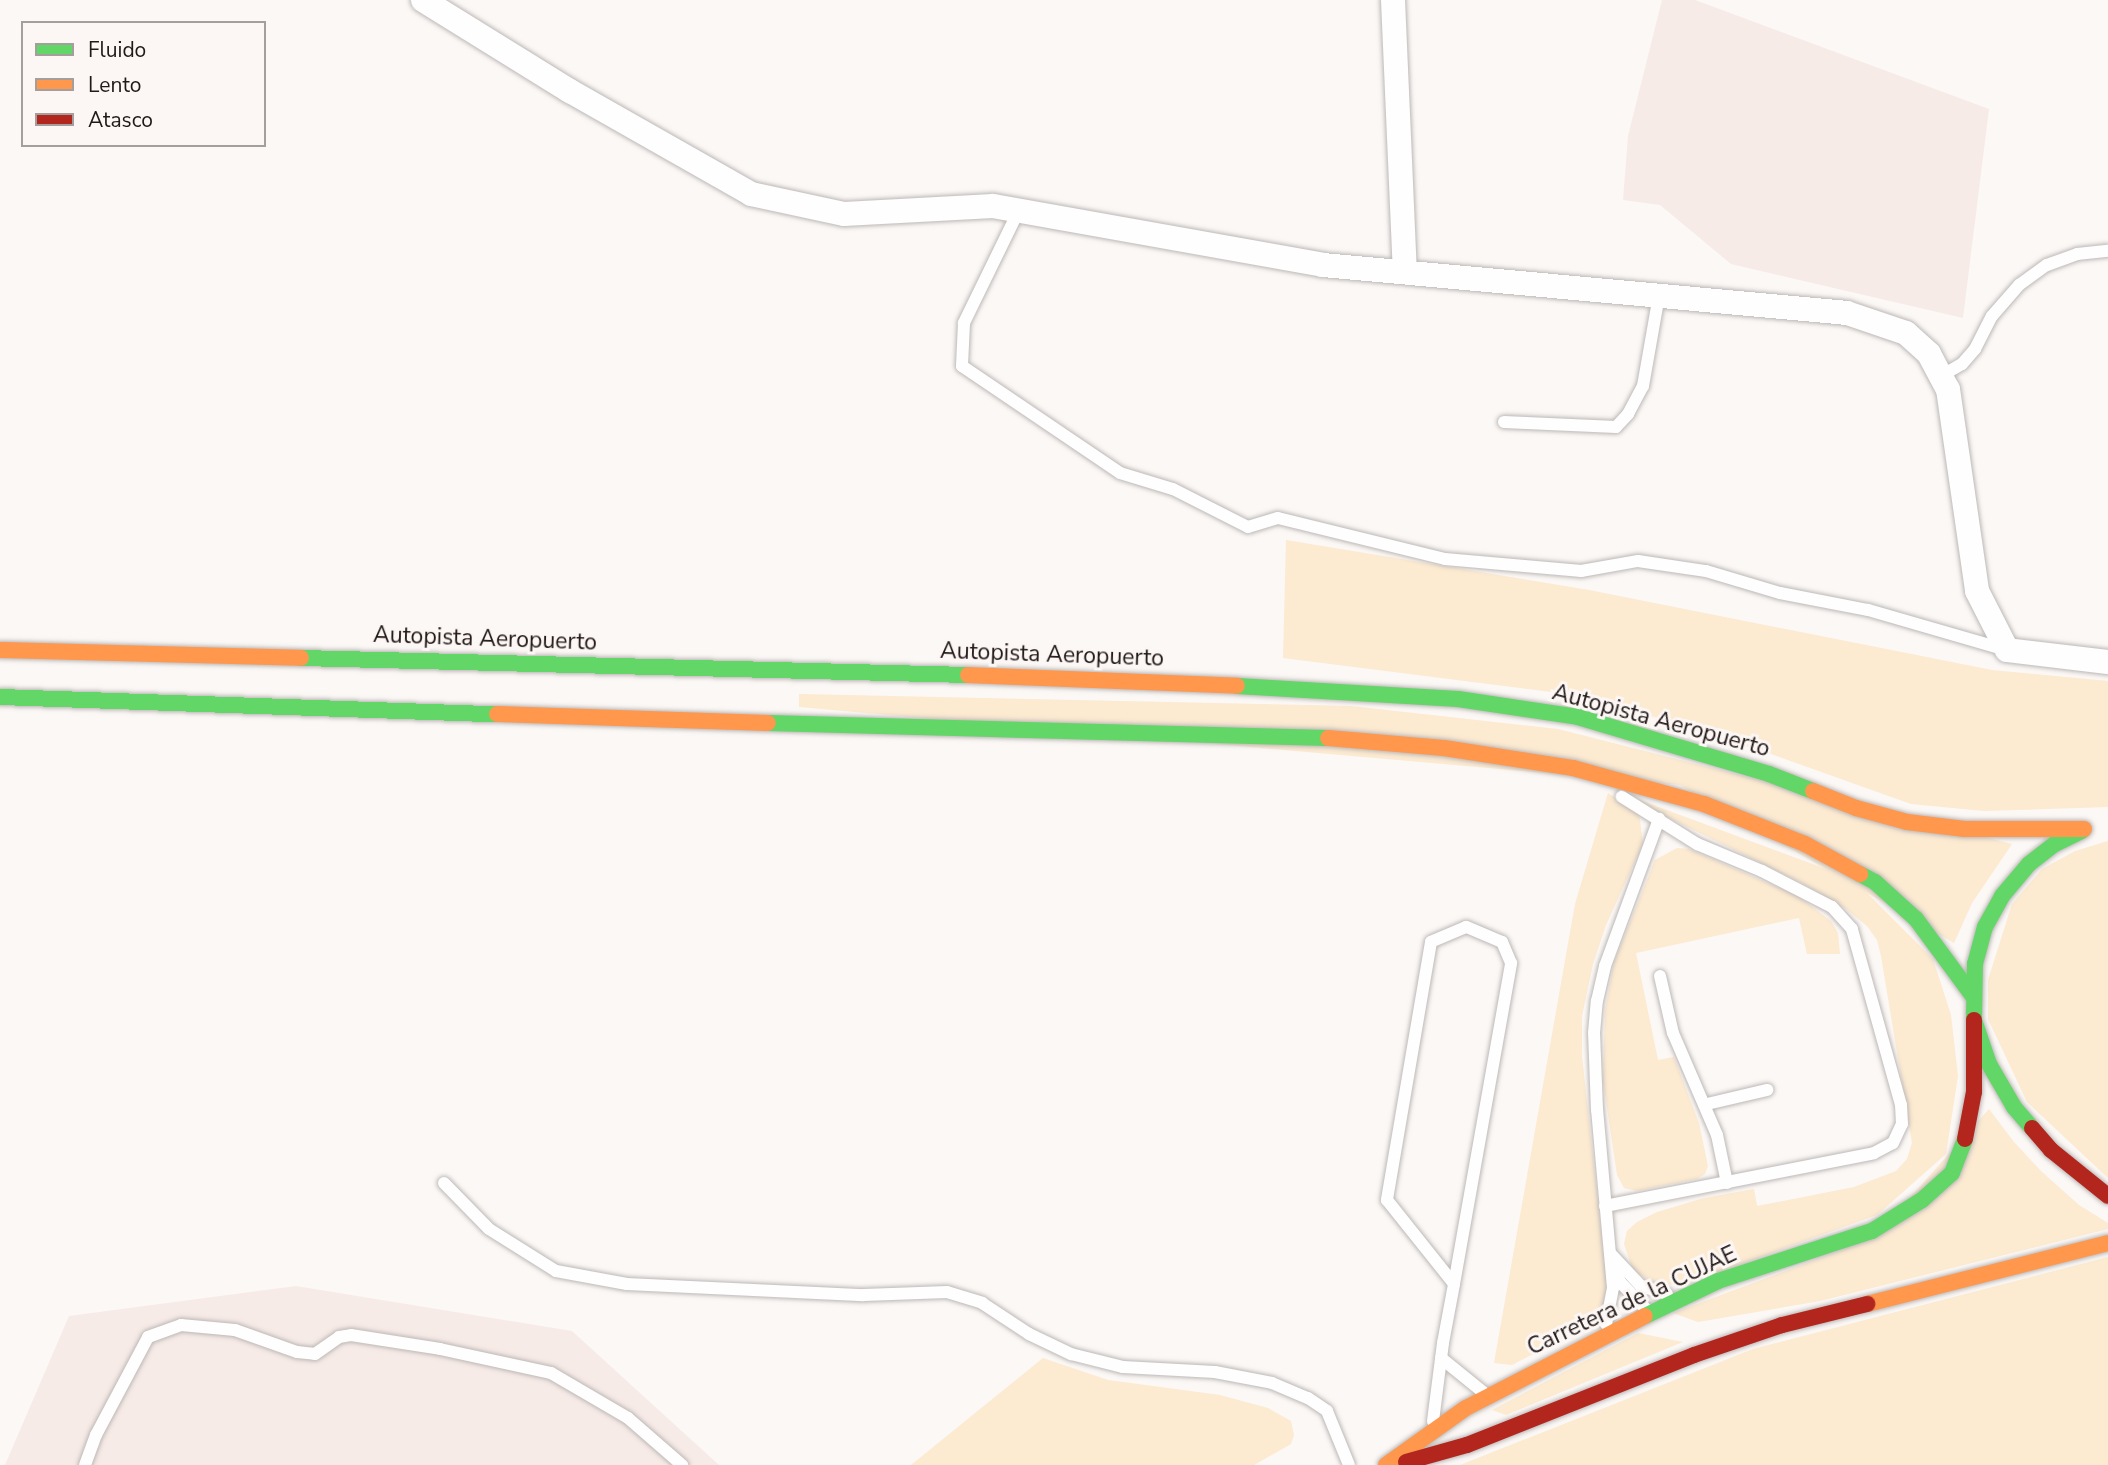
<!DOCTYPE html>
<html>
<head>
<meta charset="utf-8">
<style>
	body { margin:0 }
	#map { position:relative; width:2108px; height:1465px; overflow:hidden; background:#fbf8f6; font-family:"Nunito Sans",sans-serif }
	div>[style] { position:absolute }
	.built>* { inset:0; background:#f7ebe7 }
	.green>* { inset:0; background:#fcead1 }
	.roads { filter:drop-shadow(0 0 2px #bdb8b6) drop-shadow(0 0 2px #bdb8b6) }
	.lane>* { height:12px; margin:-6px; padding:0 6px; transform-origin:6px; border-radius:6px; background:#fefefe }
	.street>* { height:24px; margin:-12px; padding:0 12px; transform-origin:12px; border-radius:12px; background:#fefefe }
	.fast>* { height:16px; margin:-8px; padding:0 8px; transform-origin:8px; border-radius:8px; background:#63d668 }
	.slow>* { height:16px; margin:-8px; padding:0 8px; transform-origin:8px; border-radius:8px; background:#ff974d }
	.jam>* { height:16px; margin:-8px; padding:0 8px; transform-origin:8px; border-radius:8px; background:#b3261e }
	span { translate:-50% -50%; white-space:nowrap; text-align:center; line-height:1.15; -webkit-text-stroke:6px #fcf7f5; paint-order:stroke }
	.street-label { font-size:23px; color:#211917 }
	.legend { position:absolute; left:21px; top:21px; width:245px; height:126px; box-sizing:border-box; background:#fcf7f5; border:2px solid #a49e9c; margin:0; padding:9px 12px; list-style:none; font-size:21px; color:#211917 }
	.legend li { display:flex; align-items:center; gap:14px; height:35px }
	.legend b { width:35px; border:2px solid #a49e9c }
</style>
</head>
<body>
<div id="map">
	<div class="built">
		<div style="clip-path:polygon(1662px 0,1695px 0,1989px 109px,1963px 318px,1731px 264px,1660px 205px,1623px 200px,1628px 136px)"></div>
		<div style="clip-path:polygon(296px 1286px,572px 1331px,719px 1465px,5px 1465px,69px 1316px)"></div>
	</div>
	<div class="green">
		<div style="clip-path:polygon(1286px 540px,1589px 590px,1992px 670px,2108px 681px,2108px 807px,1984px 811px,1911px 804px,1771px 754px,1583px 696px,1283px 658px)"></div>
		<div style="clip-path:polygon(799px 694px,1351px 706px,1558px 729px,2012px 844px,1972px 903px,1954px 943px,1680px 785px,799px 707px)"></div>
		<div style="clip-path:polygon(1608px 793px,1639px 813px,1643px 844px,1606px 925px,1593px 964px,1582px 1016px,1582px 1056px,1609px 1301px,1599px 1320px,1512px 1365px,1494px 1363px,1575px 904px)"></div>
		<div style="clip-path:polygon(1637px 799px,1853px 879px,1933px 959px,1951px 1015px,1958px 1076px,1946px 1154px,1877px 1215px,1683px 1285px,1657px 1284px,1633px 1271px,1624px 1244px,1627px 1231px,1637px 1222px,1657px 1212px,1704px 1198px,1754px 1189px,1757px 1206px,1854px 1187px,1896px 1171px,1907px 1159px,1912px 1143px,1881px 956px,1877px 940px,1867px 926px,1846px 909px,1800px 882px,1636px 802px)"></div>
		<div style="clip-path:polygon(2108px 841px,2108px 1178px,2027px 1102px,1988px 1019px,1988px 980px,2012px 904px,2042px 869px,2075px 851px)"></div>
		<div style="clip-path:polygon(1677px 848px,1689px 849px,1798px 896px,1831px 921px,1838px 933px,1840px 954px,1807px 954px,1799px 918px,1636px 953px,1658px 1060px,1674px 1057px,1699px 1123px,1708px 1166px,1705px 1174px,1697px 1179px,1637px 1191px,1624px 1188px,1617px 1175px,1603px 1081px,1605px 1010px,1614px 962px,1655px 860px)"></div>
		<div style="clip-path:polygon(1989px 1109px,2014px 1142px,2041px 1171px,2079px 1205px,2108px 1223px,2108px 1229px,1820px 1301px,1698px 1322px,1673px 1313px,1874px 1238px)"></div>
		<div style="clip-path:polygon(2108px 1257px,2108px 1465px,1460px 1465px,1753px 1349px)"></div>
		<div style="clip-path:polygon(1638px 1333px,1683px 1342px,1506px 1415px,1492px 1410px)"></div>
		<div style="clip-path:polygon(1043px 1358px,1108px 1380px,1220px 1395px,1268px 1408px,1291px 1421px,1294px 1435px,1291px 1444px,1254px 1465px,911px 1465px)"></div>
	</div>
	<div class="roads">
		<div class="lane">
			<div style="left:1019px;top:210px;width:126px;rotate:116deg"></div>
			<div style="left:964px;top:323px;width:43px;rotate:92.7deg"></div>
			<div style="left:962px;top:366px;width:191px;rotate:34.1deg"></div>
			<div style="left:1120px;top:473px;width:55px;rotate:16.8deg"></div>
			<div style="left:1173px;top:489px;width:84px;rotate:26.9deg"></div>
			<div style="left:1248px;top:527px;width:31px;rotate:-17deg"></div>
			<div style="left:1278px;top:518px;width:172px;rotate:13.8deg"></div>
			<div style="left:1445px;top:559px;width:137px;rotate:5deg"></div>
			<div style="left:1581px;top:571px;width:58px;rotate:-10deg"></div>
			<div style="left:1638px;top:561px;width:69px;rotate:8.4deg"></div>
			<div style="left:1706px;top:571px;width:77px;rotate:16.6deg"></div>
			<div style="left:1780px;top:593px;width:90px;rotate:10.9deg"></div>
			<div style="left:1868px;top:610px;width:145px;rotate:16.1deg"></div>
			<div style="left:1941px;top:376px;width:24px;rotate:-30deg"></div>
			<div style="left:1962px;top:364px;width:20px;rotate:-49deg"></div>
			<div style="left:1975px;top:349px;width:37px;rotate:-63deg"></div>
			<div style="left:1992px;top:316px;width:41px;rotate:-48.9deg"></div>
			<div style="left:2019px;top:285px;width:34px;rotate:-36deg"></div>
			<div style="left:2047px;top:265px;width:32px;rotate:-20deg"></div>
			<div style="left:2077px;top:254px;width:31px;rotate:-6deg"></div>
			<div style="left:1504px;top:422px;width:112px;rotate:2.6deg"></div>
			<div style="left:1616px;top:427px;width:18px;rotate:-47deg"></div>
			<div style="left:1628px;top:414px;width:32px;rotate:-62deg"></div>
			<div style="left:1643px;top:386px;width:92px;rotate:-80deg"></div>
			<div style="left:1660px;top:976px;width:58px;rotate:77.2deg"></div>
			<div style="left:1673px;top:1033px;width:111px;rotate:66.7deg"></div>
			<div style="left:1717px;top:1135px;width:49px;rotate:78.2deg"></div>
			<div style="left:1707px;top:1104px;width:62px;rotate:-13.1deg"></div>
			<div style="left:444px;top:1183px;width:64px;rotate:45.6deg"></div>
			<div style="left:489px;top:1229px;width:79px;rotate:32.1deg"></div>
			<div style="left:556px;top:1271px;width:72px;rotate:10.4deg"></div>
			<div style="left:627px;top:1284px;width:237px;rotate:2.7deg"></div>
			<div style="left:864px;top:1295px;width:83px;rotate:-2.1deg"></div>
			<div style="left:947px;top:1292px;width:37px;rotate:17deg"></div>
			<div style="left:982px;top:1303px;width:56px;rotate:33.4deg"></div>
			<div style="left:1029px;top:1334px;width:47px;rotate:25.5deg"></div>
			<div style="left:1071px;top:1354px;width:54px;rotate:14deg"></div>
			<div style="left:1123px;top:1367px;width:92px;rotate:3.1deg"></div>
			<div style="left:1215px;top:1372px;width:58px;rotate:10.9deg"></div>
			<div style="left:1272px;top:1383px;width:39px;rotate:23deg"></div>
			<div style="left:1308px;top:1398px;width:23px;rotate:34deg"></div>
			<div style="left:1327px;top:1411px;width:58px;rotate:67.8deg"></div>
			<div style="left:1605px;top:1206px;width:274px;rotate:-11.1deg"></div>
			<div style="left:1874px;top:1153px;width:21px;rotate:-28deg"></div>
			<div style="left:1893px;top:1143px;width:21px;rotate:-65deg"></div>
			<div style="left:1902px;top:1124px;width:19px;rotate:-93deg"></div>
			<div style="left:1901px;top:1105px;width:183px;rotate:-105.6deg"></div>
			<div style="left:1852px;top:929px;width:30px;rotate:-132deg"></div>
			<div style="left:1832px;top:907px;width:79px;rotate:-152.8deg"></div>
			<div style="left:1762px;top:871px;width:70px;rotate:-157.4deg"></div>
			<div style="left:1697px;top:844px;width:89px;rotate:-147.9deg"></div>
			<div style="left:1610px;top:1253px;width:45px;rotate:46.8deg"></div>
			<div style="left:1641px;top:1286px;width:27px;rotate:17deg"></div>
			<div style="left:1615px;top:1270px;width:13px;rotate:67deg"></div>
			<div style="left:1620px;top:1282px;width:39px;rotate:46deg"></div>
			<div style="left:1606px;top:1324px;width:37px;rotate:-79deg"></div>
			<div style="left:1613px;top:1288px;width:179px;rotate:-95.1deg"></div>
			<div style="left:1597px;top:1110px;width:77px;rotate:-92.2deg"></div>
			<div style="left:1594px;top:1033px;width:32px;rotate:-85deg"></div>
			<div style="left:1597px;top:1001px;width:36px;rotate:-77deg"></div>
			<div style="left:1605px;top:966px;width:157px;rotate:-69.8deg"></div>
			<div style="left:1441px;top:1358px;width:54px;rotate:39deg"></div>
			<div style="left:1433px;top:1421px;width:79px;rotate:-82.7deg"></div>
			<div style="left:1443px;top:1343px;width:60px;rotate:-79.4deg"></div>
			<div style="left:1454px;top:1284px;width:326px;rotate:-79.9deg"></div>
			<div style="left:1511px;top:963px;width:23px;rotate:-113deg"></div>
			<div style="left:1502px;top:942px;width:39px;rotate:-157deg"></div>
			<div style="left:1466px;top:927px;width:38px;rotate:157deg"></div>
			<div style="left:1431px;top:942px;width:262px;rotate:99.7deg"></div>
			<div style="left:1387px;top:1200px;width:107px;rotate:51.4deg"></div>
			<div style="left:85px;top:1465px;width:32px;rotate:-70deg"></div>
			<div style="left:96px;top:1435px;width:111px;rotate:-62deg"></div>
			<div style="left:148px;top:1337px;width:35px;rotate:-20deg"></div>
			<div style="left:181px;top:1325px;width:54px;rotate:5.3deg"></div>
			<div style="left:235px;top:1330px;width:66px;rotate:19.5deg"></div>
			<div style="left:297px;top:1352px;width:18px;rotate:6deg"></div>
			<div style="left:315px;top:1354px;width:29px;rotate:-35deg"></div>
			<div style="left:339px;top:1337px;width:12px;rotate:-9deg"></div>
			<div style="left:351px;top:1335px;width:90px;rotate:8.9deg"></div>
			<div style="left:440px;top:1349px;width:114px;rotate:12.2deg"></div>
			<div style="left:551px;top:1373px;width:89px;rotate:30.3deg"></div>
			<div style="left:628px;top:1418px;width:72px;rotate:41deg"></div>
		</div>
		<div class="street">
			<div style="left:423px;top:0;width:173px;rotate:31.8deg"></div>
			<div style="left:570px;top:91px;width:208px;rotate:29.6deg"></div>
			<div style="left:751px;top:194px;width:95px;rotate:12.1deg"></div>
			<div style="left:844px;top:214px;width:149px;rotate:-3.1deg"></div>
			<div style="left:993px;top:206px;width:335px;rotate:10.1deg"></div>
			<div style="left:1323px;top:265px;width:526px;rotate:5.23deg"></div>
			<div style="left:1847px;top:313px;width:62px;rotate:18.7deg"></div>
			<div style="left:1906px;top:333px;width:31px;rotate:42deg"></div>
			<div style="left:1929px;top:354px;width:40px;rotate:62deg"></div>
			<div style="left:1948px;top:389px;width:204px;rotate:81.8deg"></div>
			<div style="left:1977px;top:591px;width:66px;rotate:63deg"></div>
			<div style="left:2007px;top:650px;width:102px;rotate:6.8deg"></div>
			<div style="left:1393px;top:0;width:272px;rotate:87.5deg"></div>
		</div>
		<div class="fast">
			<div style="left:301px;top:658px;width:667px;rotate:1.46deg"></div>
			<div style="left:1237px;top:686px;width:221px;rotate:3.4deg"></div>
			<div style="left:1458px;top:699px;width:121px;rotate:8.5deg"></div>
			<div style="left:1578px;top:717px;width:199px;rotate:16.6deg"></div>
			<div style="left:1769px;top:774px;width:47px;rotate:21.1deg"></div>
			<div style="left:0;top:697px;width:497px;rotate:2deg"></div>
			<div style="left:768px;top:723px;width:560px;rotate:1.53deg"></div>
			<div style="left:1860px;top:874px;width:17px;rotate:28deg"></div>
			<div style="left:1875px;top:882px;width:55px;rotate:42.1deg"></div>
			<div style="left:1916px;top:919px;width:94px;rotate:53.6deg"></div>
			<div style="left:2032px;top:1128px;width:28px;rotate:-131deg"></div>
			<div style="left:2014px;top:1107px;width:50px;rotate:-120.2deg"></div>
			<div style="left:1989px;top:1064px;width:46px;rotate:-108.8deg"></div>
			<div style="left:1974px;top:1020px;width:56px;rotate:-89deg"></div>
			<div style="left:1975px;top:964px;width:38px;rotate:-75deg"></div>
			<div style="left:1985px;top:927px;width:35px;rotate:-61deg"></div>
			<div style="left:2002px;top:896px;width:42px;rotate:-49.8deg"></div>
			<div style="left:2029px;top:864px;width:33px;rotate:-38deg"></div>
			<div style="left:2055px;top:844px;width:30px;rotate:-26deg"></div>
			<div style="left:1645px;top:1316px;width:81px;rotate:-25.6deg"></div>
			<div style="left:1718px;top:1281px;width:162px;rotate:-18deg"></div>
			<div style="left:1872px;top:1231px;width:59px;rotate:-31.8deg"></div>
			<div style="left:1922px;top:1200px;width:40px;rotate:-42deg"></div>
			<div style="left:1952px;top:1173px;width:36px;rotate:-69deg"></div>
		</div>
		<div class="slow">
			<div style="left:0;top:650px;width:301px;rotate:1.5deg"></div>
			<div style="left:968px;top:675px;width:269px;rotate:2.3deg"></div>
			<div style="left:497px;top:714px;width:271px;rotate:1.9deg"></div>
			<div style="left:1328px;top:738px;width:116px;rotate:4.9deg"></div>
			<div style="left:1444px;top:748px;width:131px;rotate:8.8deg"></div>
			<div style="left:1573px;top:768px;width:136px;rotate:15.4deg"></div>
			<div style="left:1704px;top:804px;width:109px;rotate:21.6deg"></div>
			<div style="left:1805px;top:844px;width:63px;rotate:28.6deg"></div>
			<div style="left:1813px;top:791px;width:46px;rotate:21.6deg"></div>
			<div style="left:1856px;top:808px;width:53px;rotate:15.4deg"></div>
			<div style="left:1907px;top:822px;width:58px;rotate:6.9deg"></div>
			<div style="left:1965px;top:829px;width:119px"></div>
			<div style="left:1867px;top:1304px;width:249px;rotate:-14.2deg"></div>
			<div style="left:1386px;top:1465px;width:98px;rotate:-35.5deg"></div>
			<div style="left:1466px;top:1408px;width:201px;rotate:-27.2deg"></div>
		</div>
		<div class="jam">
			<div style="left:2032px;top:1128px;width:29px;rotate:49deg"></div>
			<div style="left:2051px;top:1150px;width:73px;rotate:38.9deg"></div>
			<div style="left:1965px;top:1139px;width:48px;rotate:-79.2deg"></div>
			<div style="left:1974px;top:1092px;width:72px;rotate:-90deg"></div>
			<div style="left:1406px;top:1462px;width:63px;rotate:-15.6deg"></div>
			<div style="left:1467px;top:1445px;width:244px;rotate:-21.6deg"></div>
			<div style="left:1694px;top:1355px;width:93px;rotate:-18.8deg"></div>
			<div style="left:1782px;top:1325px;width:88px;rotate:-13.9deg"></div>
		</div>
	</div>
	<div class="street-label">
		<span style="left:485px;top:639px;rotate:2deg">Autopista Aeropuerto</span>
		<span style="left:1052px;top:655px;rotate:2deg">Autopista Aeropuerto</span>
		<span style="left:1661px;top:721px;rotate:15deg">Autopista Aeropuerto</span>
		<span style="left:1632px;top:1301px;rotate:-25deg">Carretera de la CUJAE</span>
	</div>
	<ul class="legend">
	<li><b style="height:9px;background:#63d668"></b>Fluido</li>
	<li><b style="height:9px;background:#ff974d"></b>Lento</li>
	<li><b style="height:9px;background:#b3261e"></b>Atasco</li>
	</ul>
</div>
</body>
</html>
